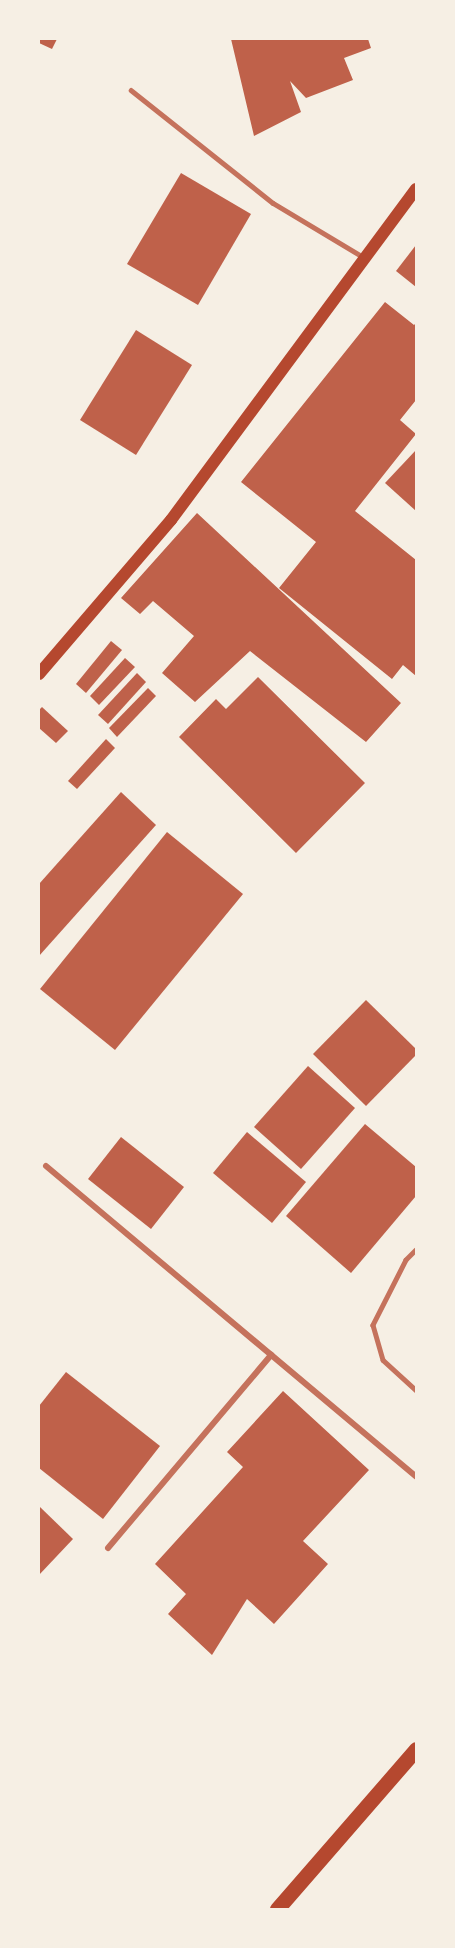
<!DOCTYPE html>
<html>
<head>
<meta charset="utf-8">
<style>
	body { margin:0 }
	#map { position:relative; width:455px; height:1948px; overflow:hidden; background:#f6efe4; font-family:"Times New Roman",serif }
	div>[style] { position:absolute }
	.building>* { inset:0; background:#bf614a }
	.service>* { height:4.5px; margin:-2.25px; padding:0 2.25px; transform-origin:2.25px; border-radius:2.25px; background:#c5725c }
	.minor>* { height:6px; margin:-3px; padding:0 3px; transform-origin:3px; border-radius:3px; background:#c5725c }
	.secondary>* { height:12px; margin:-6px; padding:0 6px; transform-origin:6px; border-radius:6px; background:#b5482f }
	.primary>* { height:15px; margin:-7.5px; padding:0 7.5px; transform-origin:7.5px; border-radius:7.5px; background:#b5482f }
	span { translate:-50% -50%; white-space:nowrap; text-align:center; line-height:1.15; -webkit-text-stroke:6px #f6efe4; paint-order:stroke }
	.frame { position:absolute; inset:0; border:40px solid #f6efe4; pointer-events:none }
</style>
</head>
<body>
<div id="map">
	<div class="building">
		<div style="clip-path:polygon(39px 39px,57px 39px,52px 49px,39px 43px)"></div>
		<div style="clip-path:polygon(231px 39px,368px 39px,371px 48px,344px 58px,353px 80px,306px 98px,290px 81px,301px 112px,254px 136px)"></div>
		<div style="clip-path:polygon(181px 173px,251px 214px,198px 305px,127px 264px)"></div>
		<div style="clip-path:polygon(416px 245px,416px 287px,396px 271px)"></div>
		<div style="clip-path:polygon(385px 302px,414px 325px,416px 323px,416px 400px,400px 420px,416px 434px,355px 511px,416px 560px,416px 676px,403px 665px,392px 679px,279px 588px,316px 542px,241px 482px)"></div>
		<div style="clip-path:polygon(136px 330px,192px 365px,136px 455px,80px 420px)"></div>
		<div style="clip-path:polygon(416px 450px,416px 511px,385px 483px)"></div>
		<div style="clip-path:polygon(197px 513px,401px 703px,366px 742px,250px 651px,195px 702px,162px 673px,194px 636px,153px 601px,140px 614px,121px 598px)"></div>
		<div style="clip-path:polygon(111px 641px,122px 650px,86px 693px,76px 684px)"></div>
		<div style="clip-path:polygon(125px 658px,135px 667px,99px 705px,90px 696px)"></div>
		<div style="clip-path:polygon(137px 673px,146px 682px,108px 724px,98px 715px)"></div>
		<div style="clip-path:polygon(258px 677px,365px 783px,296px 853px,179px 737px,216px 699px,226px 709px)"></div>
		<div style="clip-path:polygon(148px 688px,156px 696px,117px 737px,109px 728px)"></div>
		<div style="clip-path:polygon(42px 707px,68px 731px,56px 743px,39px 728px,39px 710px)"></div>
		<div style="clip-path:polygon(106px 739px,115px 748px,77px 789px,68px 781px)"></div>
		<div style="clip-path:polygon(121px 792px,156px 825px,39px 956px,39px 884px)"></div>
		<div style="clip-path:polygon(167px 832px,243px 894px,115px 1050px,40px 989px)"></div>
		<div style="clip-path:polygon(366px 1000px,416px 1049px,416px 1055px,366px 1106px,313px 1054px)"></div>
		<div style="clip-path:polygon(308px 1066px,355px 1108px,301px 1169px,254px 1127px)"></div>
		<div style="clip-path:polygon(365px 1124px,416px 1167px,416px 1196px,351px 1273px,286px 1216px)"></div>
		<div style="clip-path:polygon(247px 1132px,306px 1182px,272px 1223px,213px 1173px)"></div>
		<div style="clip-path:polygon(121px 1137px,184px 1187px,151px 1229px,88px 1179px)"></div>
		<div style="clip-path:polygon(66px 1372px,160px 1446px,103px 1519px,39px 1468px,39px 1406px)"></div>
		<div style="clip-path:polygon(283px 1391px,369px 1470px,303px 1541px,328px 1564px,274px 1624px,247px 1599px,212px 1655px,168px 1614px,186px 1594px,155px 1564px,243px 1467px,227px 1452px)"></div>
		<div style="clip-path:polygon(39px 1506px,73px 1539px,39px 1575px)"></div>
	</div>
	<div class="service">
		<div style="left:131px;top:90px;width:181px;rotate:38.5deg"></div>
		<div style="left:273px;top:203px;width:107px;rotate:30.9deg"></div>
		<div style="left:416px;top:1250px;width:14px;rotate:135deg"></div>
		<div style="left:406px;top:1260px;width:73px;rotate:116.9deg"></div>
		<div style="left:373px;top:1325px;width:36px;rotate:74deg"></div>
		<div style="left:383px;top:1360px;width:45px;rotate:42.3deg"></div>
	</div>
	<div class="minor">
		<div style="left:46px;top:1166px;width:483px;rotate:40deg"></div>
		<div style="left:108px;top:1548px;width:253px;rotate:-49.8deg"></div>
	</div>
	<div class="secondary">
		<div style="left:39px;top:674px;width:203px;rotate:-49.4deg"></div>
		<div style="left:171px;top:520px;width:412px;rotate:-53.5deg"></div>
	</div>
	<div class="primary">
		<div style="left:277px;top:1909px;width:212px;rotate:-49deg"></div>
	</div>
	<div class="frame"></div>
</div>
</body>
</html>
